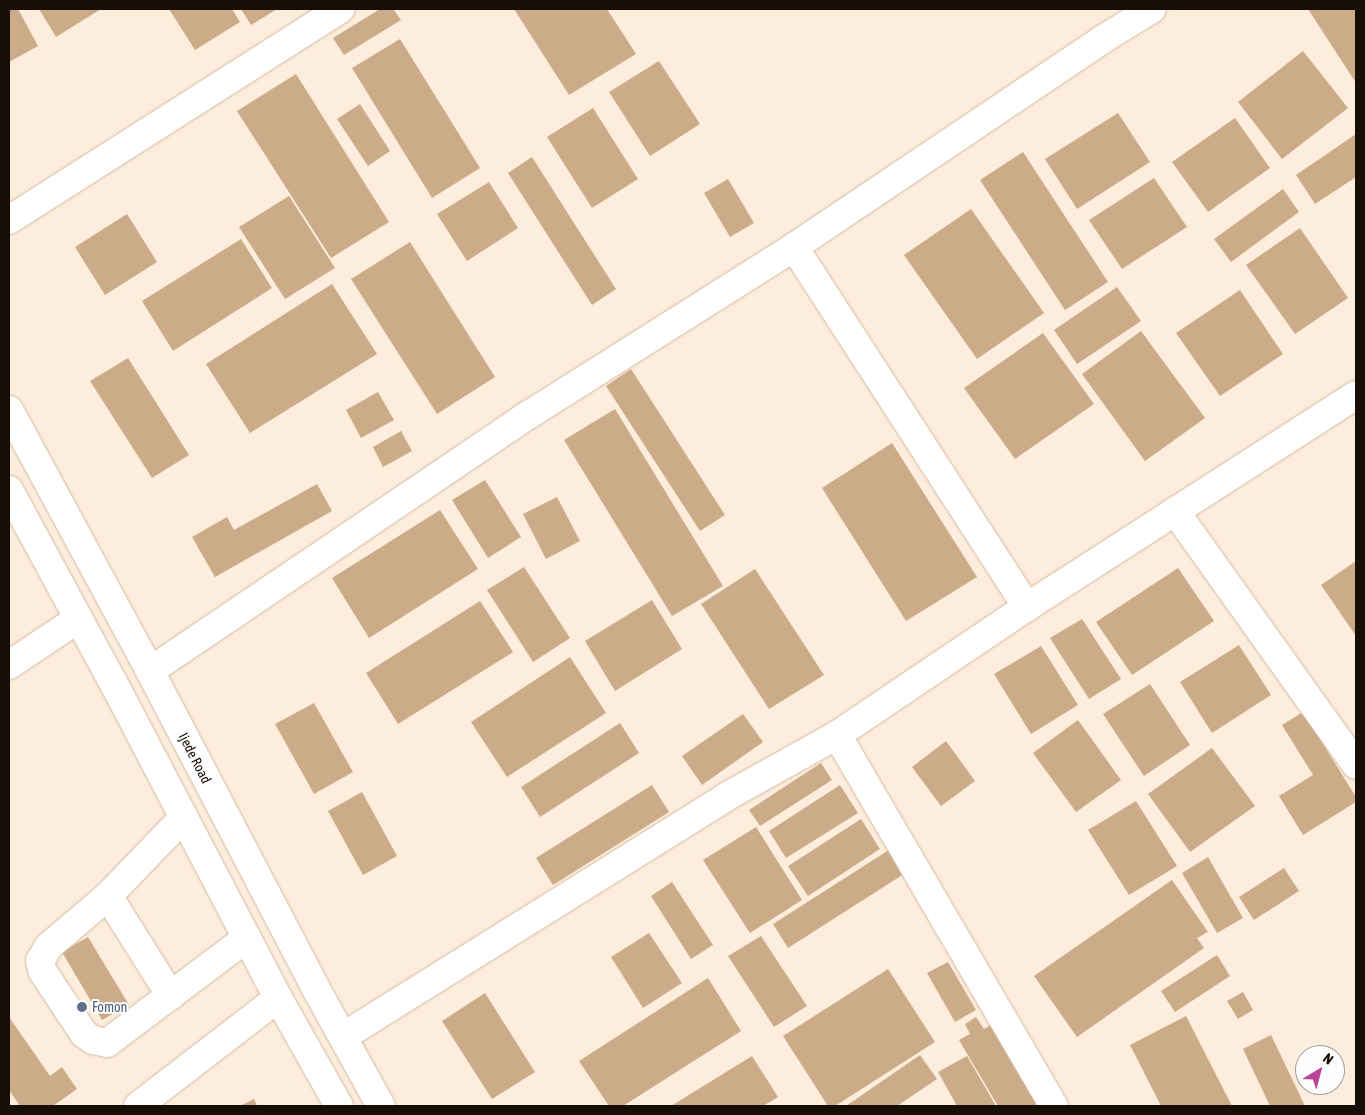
<!DOCTYPE html>
<html>
<head>
<meta charset="utf-8">
<style>
	body { margin:0 }
	#map { position:relative; width:1365px; height:1115px; overflow:hidden; background:#fdeddd; font-family:"Asap Condensed",sans-serif }
	div>[style] { position:absolute }
	.building>* { inset:0; background:#ccab89 }
	.roads { filter:drop-shadow(0 0 1px #d3b99f) drop-shadow(0 0 1px #d3b99f) }
	.minor>* { height:28px; margin:-14px; padding:0 14px; transform-origin:14px; border-radius:14px; background:#fff }
	.major>* { height:28px; margin:-14px; padding:0 14px; transform-origin:14px; border-radius:14px; background:#fff }
	.dots>* { width:14px; height:14px; translate:-50% -50%; box-sizing:border-box; border:2px solid #fdfdfd; border-radius:50% }
	span { translate:-50% -50%; white-space:nowrap; text-align:center; line-height:1.15; -webkit-text-stroke:4px #fdfdfd; paint-order:stroke }
	.street-label { font-size:14px; color:#170f06 }
	.service-label { font-size:14px; color:#4e5e75 }
	.left { translate:0 -50%; text-align:left }
	.frame { position:absolute; inset:0; border:10px solid #170f06; pointer-events:none }
	.north { position:absolute; left:1295px; top:1045px; width:50px; height:50px; box-sizing:border-box; background:#fdfdfd; border:1px solid #a19e9a; border-radius:50%; rotate:37deg; font-size:14px; font-weight:700; line-height:20px; text-align:center; color:#170f06 }
	.north::after { content:''; display:block; margin:auto; width:18px; height:22px; background:#ba4399; clip-path:polygon(50% 0,100% 100%,50% 72%,0 100%) }
</style>
</head>
<body>
<div id="map">
	<div class="building">
		<div style="clip-path:polygon(9px 9px,18px 9px,38px 46px,9px 62px)"></div>
		<div style="clip-path:polygon(39px 9px,101px 9px,56px 37px)"></div>
		<div style="clip-path:polygon(169px 9px,232px 9px,240px 22px,195px 50px)"></div>
		<div style="clip-path:polygon(241px 9px,277px 9px,251px 25px)"></div>
		<div style="clip-path:polygon(380px 9px,393px 9px,401px 20px,344px 55px,333px 38px)"></div>
		<div style="clip-path:polygon(514px 9px,607px 9px,636px 54px,569px 95px)"></div>
		<div style="clip-path:polygon(1308px 9px,1356px 9px,1356px 83px)"></div>
		<div style="clip-path:polygon(400px 39px,480px 168px,432px 198px,352px 68px)"></div>
		<div style="clip-path:polygon(1303px 51px,1348px 108px,1282px 159px,1238px 102px)"></div>
		<div style="clip-path:polygon(659px 61px,700px 124px,650px 156px,609px 92px)"></div>
		<div style="clip-path:polygon(296px 74px,389px 222px,331px 258px,237px 111px)"></div>
		<div style="clip-path:polygon(360px 104px,390px 151px,368px 166px,337px 119px)"></div>
		<div style="clip-path:polygon(593px 108px,638px 179px,592px 208px,547px 137px)"></div>
		<div style="clip-path:polygon(1118px 113px,1150px 162px,1077px 209px,1045px 159px)"></div>
		<div style="clip-path:polygon(1235px 118px,1270px 168px,1208px 212px,1172px 162px)"></div>
		<div style="clip-path:polygon(1356px 134px,1356px 177px,1315px 204px,1296px 175px)"></div>
		<div style="clip-path:polygon(1023px 152px,1108px 282px,1065px 310px,980px 180px)"></div>
		<div style="clip-path:polygon(532px 157px,616px 289px,592px 305px,508px 173px)"></div>
		<div style="clip-path:polygon(1154px 178px,1187px 227px,1122px 269px,1089px 220px)"></div>
		<div style="clip-path:polygon(728px 179px,754px 223px,730px 237px,704px 193px)"></div>
		<div style="clip-path:polygon(489px 182px,518px 228px,467px 261px,437px 214px)"></div>
		<div style="clip-path:polygon(1283px 189px,1299px 212px,1231px 262px,1214px 239px)"></div>
		<div style="clip-path:polygon(289px 196px,335px 268px,285px 299px,239px 227px)"></div>
		<div style="clip-path:polygon(971px 209px,1044px 313px,977px 359px,904px 255px)"></div>
		<div style="clip-path:polygon(127px 214px,157px 262px,105px 295px,75px 247px)"></div>
		<div style="clip-path:polygon(1300px 228px,1348px 298px,1295px 334px,1246px 265px)"></div>
		<div style="clip-path:polygon(241px 239px,272px 288px,173px 351px,142px 301px)"></div>
		<div style="clip-path:polygon(410px 242px,495px 377px,437px 414px,351px 279px)"></div>
		<div style="clip-path:polygon(332px 284px,377px 354px,250px 433px,206px 364px)"></div>
		<div style="clip-path:polygon(1117px 287px,1141px 321px,1077px 364px,1054px 330px)"></div>
		<div style="clip-path:polygon(1240px 290px,1283px 354px,1220px 396px,1176px 333px)"></div>
		<div style="clip-path:polygon(1141px 331px,1205px 418px,1145px 461px,1082px 374px)"></div>
		<div style="clip-path:polygon(1043px 333px,1094px 404px,1015px 459px,964px 388px)"></div>
		<div style="clip-path:polygon(128px 358px,189px 455px,152px 478px,90px 381px)"></div>
		<div style="clip-path:polygon(631px 369px,725px 515px,700px 531px,606px 386px)"></div>
		<div style="clip-path:polygon(378px 392px,394px 420px,361px 438px,346px 410px)"></div>
		<div style="clip-path:polygon(615px 409px,723px 586px,672px 616px,564px 440px)"></div>
		<div style="clip-path:polygon(401px 431px,412px 451px,383px 467px,373px 447px)"></div>
		<div style="clip-path:polygon(892px 443px,977px 577px,906px 621px,822px 488px)"></div>
		<div style="clip-path:polygon(485px 480px,521px 537px,488px 558px,452px 500px)"></div>
		<div style="clip-path:polygon(317px 484px,332px 511px,215px 577px,192px 537px,227px 517px,234px 530px)"></div>
		<div style="clip-path:polygon(557px 497px,580px 541px,546px 559px,523px 514px)"></div>
		<div style="clip-path:polygon(440px 510px,478px 569px,369px 638px,332px 578px)"></div>
		<div style="clip-path:polygon(1356px 561px,1356px 636px,1321px 585px)"></div>
		<div style="clip-path:polygon(524px 567px,570px 638px,533px 662px,487px 590px)"></div>
		<div style="clip-path:polygon(1178px 568px,1214px 621px,1132px 675px,1096px 622px)"></div>
		<div style="clip-path:polygon(755px 569px,824px 675px,769px 709px,701px 604px)"></div>
		<div style="clip-path:polygon(652px 600px,682px 649px,615px 691px,585px 641px)"></div>
		<div style="clip-path:polygon(480px 601px,513px 652px,398px 724px,366px 673px)"></div>
		<div style="clip-path:polygon(1082px 619px,1121px 679px,1089px 699px,1050px 638px)"></div>
		<div style="clip-path:polygon(1239px 645px,1271px 695px,1212px 733px,1180px 682px)"></div>
		<div style="clip-path:polygon(1041px 646px,1078px 705px,1031px 734px,994px 674px)"></div>
		<div style="clip-path:polygon(570px 657px,606px 713px,507px 777px,471px 722px)"></div>
		<div style="clip-path:polygon(1150px 684px,1190px 745px,1144px 776px,1103px 714px)"></div>
		<div style="clip-path:polygon(314px 703px,353px 772px,314px 794px,275px 724px)"></div>
		<div style="clip-path:polygon(1303px 712px,1356px 797px,1356px 802px,1303px 835px,1279px 796px,1313px 775px,1282px 725px)"></div>
		<div style="clip-path:polygon(743px 714px,763px 742px,702px 785px,682px 756px)"></div>
		<div style="clip-path:polygon(1078px 720px,1121px 780px,1076px 812px,1033px 753px)"></div>
		<div style="clip-path:polygon(620px 723px,639px 753px,540px 817px,521px 787px)"></div>
		<div style="clip-path:polygon(946px 741px,975px 781px,941px 806px,912px 767px)"></div>
		<div style="clip-path:polygon(1212px 748px,1255px 806px,1190px 852px,1148px 794px)"></div>
		<div style="clip-path:polygon(821px 763px,832px 780px,760px 826px,749px 810px)"></div>
		<div style="clip-path:polygon(652px 785px,669px 812px,553px 885px,536px 858px)"></div>
		<div style="clip-path:polygon(840px 785px,858px 813px,786px 858px,769px 831px)"></div>
		<div style="clip-path:polygon(362px 792px,397px 856px,363px 875px,328px 811px)"></div>
		<div style="clip-path:polygon(1136px 801px,1177px 866px,1129px 895px,1088px 830px)"></div>
		<div style="clip-path:polygon(861px 819px,880px 849px,808px 896px,788px 866px)"></div>
		<div style="clip-path:polygon(756px 827px,802px 900px,750px 933px,703px 860px)"></div>
		<div style="clip-path:polygon(892px 848px,907px 872px,788px 948px,773px 924px)"></div>
		<div style="clip-path:polygon(1208px 857px,1243px 918px,1217px 933px,1182px 873px)"></div>
		<div style="clip-path:polygon(1284px 868px,1299px 891px,1254px 920px,1239px 897px)"></div>
		<div style="clip-path:polygon(1172px 880px,1208px 932px,1197px 938px,1204px 948px,1077px 1037px,1034px 976px)"></div>
		<div style="clip-path:polygon(672px 882px,713px 945px,691px 959px,651px 896px)"></div>
		<div style="clip-path:polygon(649px 933px,682px 983px,643px 1008px,611px 957px)"></div>
		<div style="clip-path:polygon(761px 936px,807px 1006px,774px 1027px,728px 956px)"></div>
		<div style="clip-path:polygon(88px 937px,129px 1005px,102px 1020px,62px 952px)"></div>
		<div style="clip-path:polygon(1217px 955px,1230px 976px,1175px 1012px,1161px 991px)"></div>
		<div style="clip-path:polygon(948px 962px,976px 1010px,955px 1022px,927px 973px)"></div>
		<div style="clip-path:polygon(888px 969px,935px 1042px,835px 1106px,828px 1106px,783px 1036px)"></div>
		<div style="clip-path:polygon(708px 978px,741px 1031px,623px 1106px,609px 1106px,579px 1061px)"></div>
		<div style="clip-path:polygon(1243px 992px,1253px 1010px,1238px 1019px,1227px 1001px)"></div>
		<div style="clip-path:polygon(485px 993px,535px 1072px,492px 1099px,442px 1021px)"></div>
		<div style="clip-path:polygon(1186px 1016px,1232px 1106px,1161px 1106px,1130px 1045px)"></div>
		<div style="clip-path:polygon(9px 1017px,50px 1076px,62px 1067px,77px 1089px,53px 1106px,20px 1106px,9px 1090px)"></div>
		<div style="clip-path:polygon(976px 1017px,984px 1029px,991px 1025px,1039px 1106px,998px 1106px,959px 1040px,970px 1034px,965px 1024px)"></div>
		<div style="clip-path:polygon(1271px 1035px,1305px 1106px,1270px 1106px,1243px 1049px)"></div>
		<div style="clip-path:polygon(920px 1055px,937px 1079px,897px 1106px,846px 1106px)"></div>
		<div style="clip-path:polygon(752px 1056px,778px 1097px,763px 1106px,671px 1106px)"></div>
		<div style="clip-path:polygon(967px 1056px,996px 1106px,957px 1106px,938px 1072px)"></div>
		<div style="clip-path:polygon(254px 1099px,257px 1106px,240px 1106px)"></div>
	</div>
	<div class="roads">
		<div class="minor">
			<div style="left:9px;top:220px;width:393px;rotate:-32.5deg"></div>
			<div style="left:794px;top:247px;width:429px;rotate:57.1deg"></div>
			<div style="left:1175px;top:511px;width:312px;rotate:54.5deg"></div>
			<div style="left:9px;top:665px;width:83px;rotate:-33.7deg"></div>
			<div style="left:150px;top:671px;width:459px;rotate:-34.1deg"></div>
			<div style="left:530px;top:414px;width:312px;rotate:-32.3deg"></div>
			<div style="left:794px;top:247px;width:372px;rotate:-33.9deg"></div>
			<div style="left:1103px;top:39px;width:57px;rotate:-31.5deg"></div>
			<div style="left:837px;top:735px;width:430px;rotate:59.7deg"></div>
			<div style="left:184px;top:817px;width:110px;rotate:133.9deg"></div>
			<div style="left:108px;top:896px;width:77px;rotate:139.7deg"></div>
			<div style="left:49px;top:946px;width:17px;rotate:121deg"></div>
			<div style="left:40px;top:961px;width:11px;rotate:75deg"></div>
			<div style="left:43px;top:972px;width:74px;rotate:56.5deg"></div>
			<div style="left:84px;top:1034px;width:11px;rotate:34deg"></div>
			<div style="left:93px;top:1040px;width:14px;rotate:12deg"></div>
			<div style="left:107px;top:1043px;width:175px;rotate:-36.9deg"></div>
			<div style="left:108px;top:896px;width:118px;rotate:57.8deg"></div>
			<div style="left:344px;top:1036px;width:451px;rotate:-32deg"></div>
			<div style="left:726px;top:797px;width:127px;rotate:-29.2deg"></div>
			<div style="left:837px;top:735px;width:229px;rotate:-34deg"></div>
			<div style="left:1027px;top:607px;width:391px;rotate:-32.8deg"></div>
			<div style="left:138px;top:1106px;width:177px;rotate:-37.6deg"></div>
		</div>
		<div class="major">
			<div style="left:9px;top:410px;width:297px;rotate:61.6deg"></div>
			<div style="left:150px;top:671px;width:356px;rotate:62.4deg"></div>
			<div style="left:315px;top:987px;width:136px;rotate:61deg"></div>
			<div style="left:9px;top:490px;width:218px;rotate:61.6deg"></div>
			<div style="left:113px;top:682px;width:356px;rotate:62.4deg"></div>
			<div style="left:278px;top:998px;width:124px;rotate:60.5deg"></div>
		</div>
	</div>
	<div class="dots">
		<div style="left:82px;top:1007px;background:#5c6f8a"></div>
	</div>
	<div class="street-label">
		<span style="left:195px;top:758px;rotate:63deg">Ijede Road</span>
	</div>
	<div class="service-label">
		<span class="left" style="left:92px;top:1007px">Fomon</span>
	</div>
	<div class="frame"></div>
	<div class="north">N</div>
</div>
</body>
</html>
